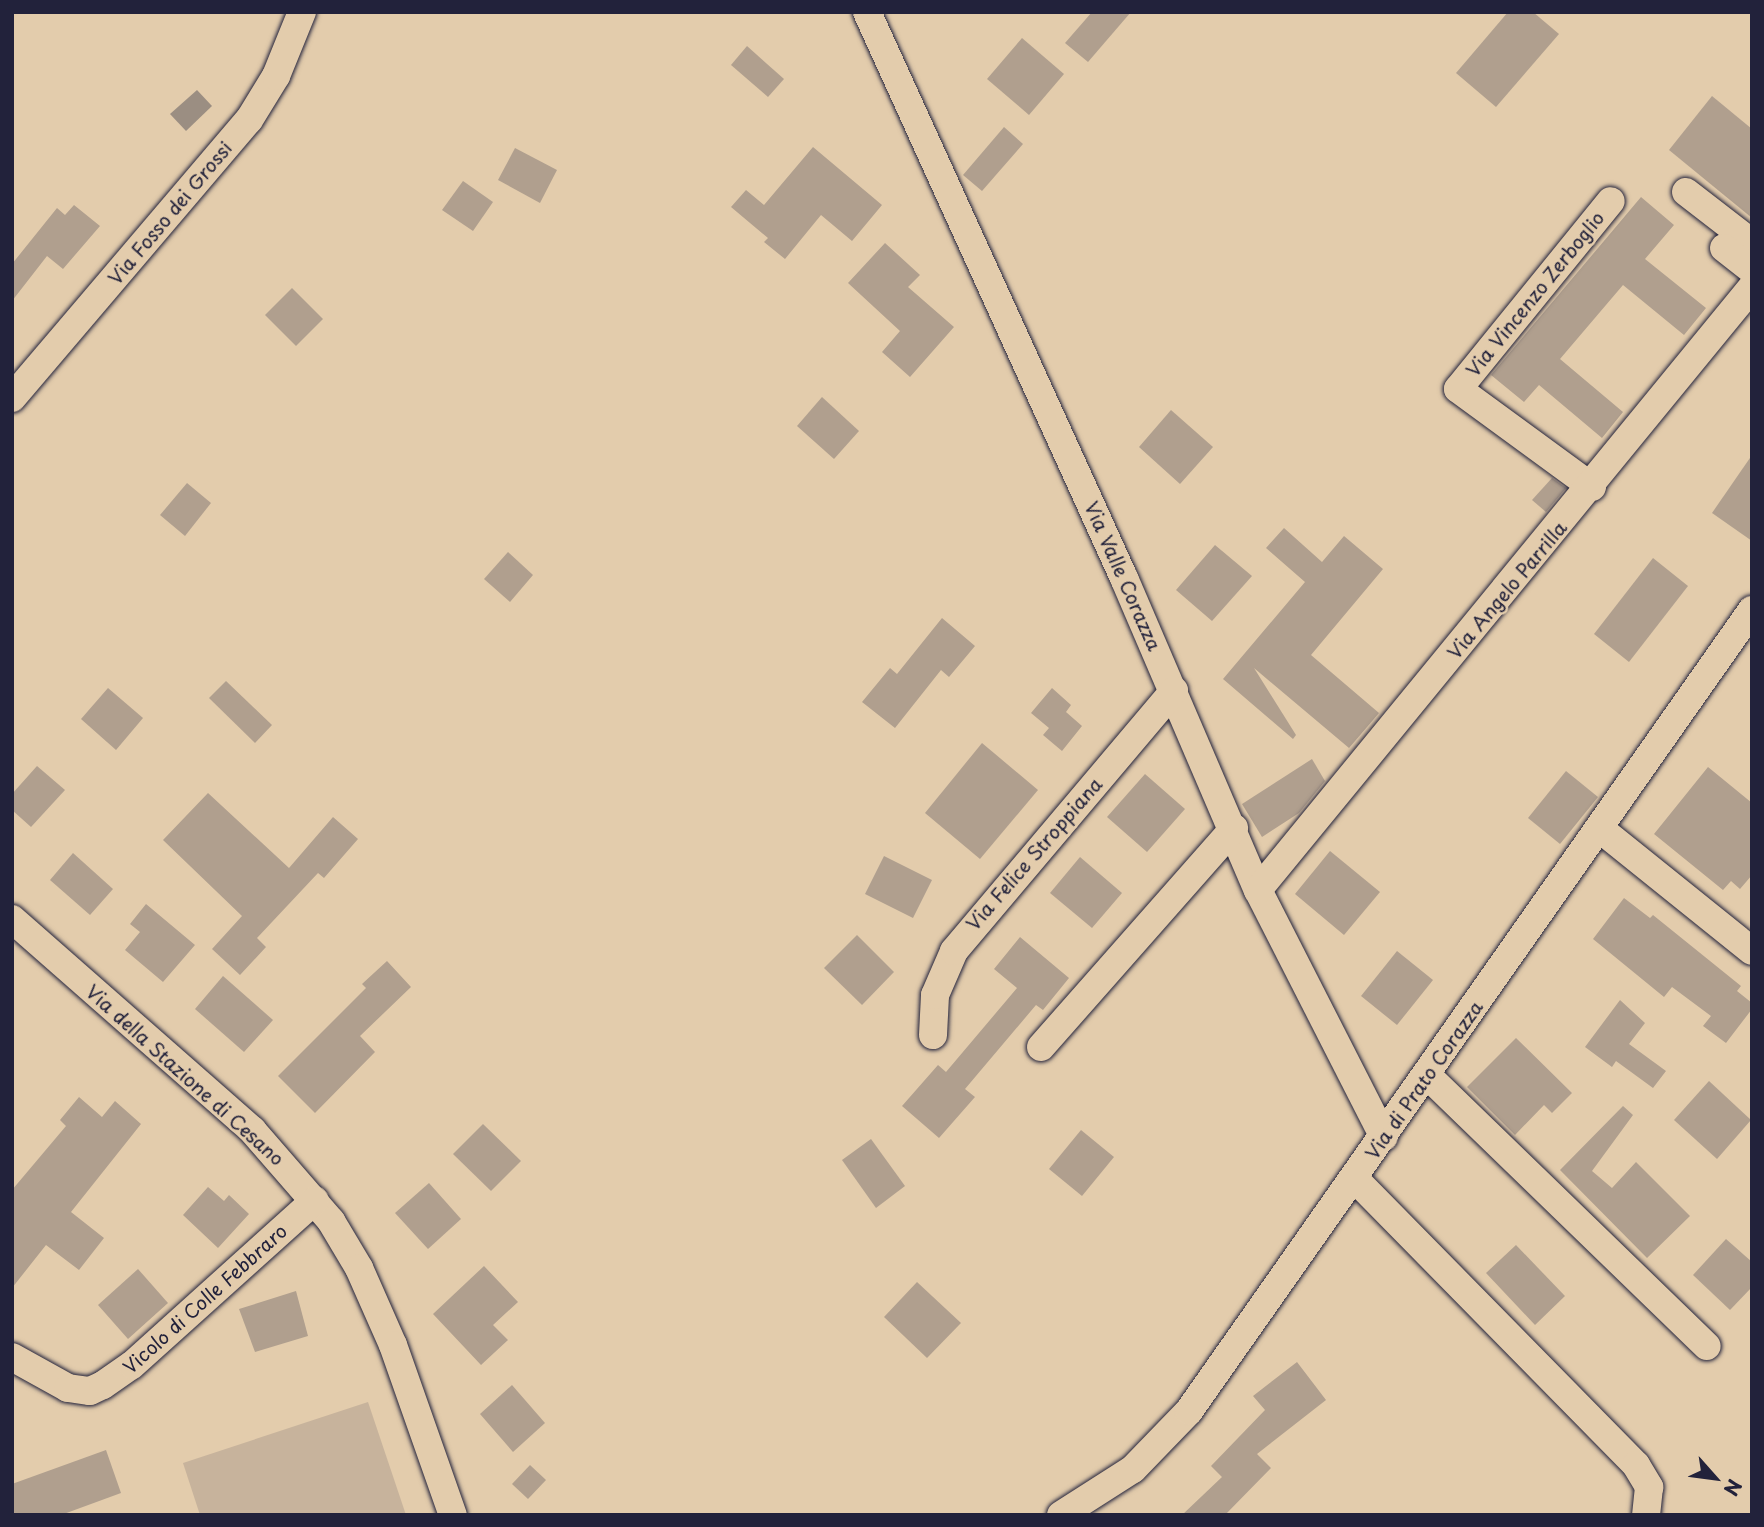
<!DOCTYPE html>
<html>
<head>
<meta charset="utf-8">
<style>
	body { margin:0 }
	#map { position:relative; width:1764px; height:1527px; overflow:hidden; background:#e3ccac; font-family:"Playpen Sans",sans-serif }
	div>[style] { position:absolute }
	.green>* { inset:0; background:#c7b39c }
	.water>* { inset:0; background:#9b8e82 }
	.building>* { inset:0; background:#b09f8e }
	.roads { filter:drop-shadow(0 0 2px #22223b) drop-shadow(0 0 2px #22223b) }
	.minor>* { height:28px; margin:-14px; padding:0 14px; transform-origin:14px; border-radius:14px; background:#e3ccac }
	span { translate:-50% -50%; white-space:nowrap; text-align:center; line-height:1.15; -webkit-text-stroke:5px #e3ccac; paint-order:stroke }
	.street-label { font-size:19px; color:#22223b }
	.frame { position:absolute; inset:0; border:14px solid #22223b; pointer-events:none }
	.north { position:absolute; left:1680px; top:1443px; width:70px; height:70px; -webkit-text-stroke:5px #e3ccac; paint-order:stroke; rotate:118deg; font-size:19px; font-weight:700; line-height:28px; text-align:center; color:#22223b }
	.north::after { content:''; display:block; margin:auto; width:24px; height:32px; background:#22223b; clip-path:polygon(50% 0,100% 100%,50% 72%,0 100%) }
</style>
</head>
<body>
<div id="map">
	<div class="green">
		<div style="clip-path:polygon(368px 1402px,406px 1515px,200px 1515px,183px 1463px)"></div>
	</div>
	<div class="water">
		<div style="clip-path:polygon(197px 90px,212px 106px,186px 131px,170px 114px)"></div>
	</div>
	<div class="building">
		<div style="clip-path:polygon(1092px 12px,1131px 12px,1088px 62px,1065px 43px)"></div>
		<div style="clip-path:polygon(1508px 12px,1533px 12px,1559px 34px,1496px 107px,1456px 73px)"></div>
		<div style="clip-path:polygon(1022px 38px,1064px 74px,1029px 115px,987px 79px)"></div>
		<div style="clip-path:polygon(747px 46px,784px 79px,768px 97px,731px 65px)"></div>
		<div style="clip-path:polygon(1712px 96px,1752px 129px,1752px 218px,1669px 150px)"></div>
		<div style="clip-path:polygon(1004px 127px,1023px 144px,982px 191px,963px 175px)"></div>
		<div style="clip-path:polygon(813px 147px,882px 205px,852px 241px,821px 215px,785px 259px,764px 242px,768px 238px,731px 207px,746px 190px,764px 205px)"></div>
		<div style="clip-path:polygon(515px 148px,557px 170px,540px 203px,498px 180px)"></div>
		<div style="clip-path:polygon(463px 181px,493px 202px,473px 231px,442px 210px)"></div>
		<div style="clip-path:polygon(1641px 197px,1674px 225px,1645px 259px,1706px 308px,1684px 335px,1623px 285px,1560px 359px,1623px 412px,1602px 438px,1539px 385px,1524px 402px,1491px 375px)"></div>
		<div style="clip-path:polygon(74px 205px,100px 226px,63px 269px,47px 256px,12px 301px,12px 264px,57px 208px,65px 215px)"></div>
		<div style="clip-path:polygon(885px 243px,920px 275px,908px 287px,954px 327px,910px 377px,882px 352px,900px 331px,848px 283px)"></div>
		<div style="clip-path:polygon(292px 288px,323px 319px,296px 346px,265px 315px)"></div>
		<div style="clip-path:polygon(822px 397px,859px 431px,834px 459px,797px 426px)"></div>
		<div style="clip-path:polygon(1171px 410px,1213px 447px,1180px 484px,1139px 447px)"></div>
		<div style="clip-path:polygon(1752px 455px,1752px 541px,1712px 513px)"></div>
		<div style="clip-path:polygon(1552px 478px,1566px 488px,1546px 512px,1532px 500px)"></div>
		<div style="clip-path:polygon(187px 483px,211px 503px,185px 536px,160px 515px)"></div>
		<div style="clip-path:polygon(1284px 528px,1322px 562px,1344px 536px,1383px 569px,1311px 655px,1379px 713px,1349px 748px,1254px 668px,1296px 735px,1293px 739px,1223px 679px,1305px 582px,1266px 548px)"></div>
		<div style="clip-path:polygon(1215px 545px,1252px 576px,1212px 621px,1176px 590px)"></div>
		<div style="clip-path:polygon(508px 552px,533px 575px,510px 602px,484px 579px)"></div>
		<div style="clip-path:polygon(1653px 558px,1688px 586px,1629px 662px,1594px 634px)"></div>
		<div style="clip-path:polygon(942px 618px,975px 646px,949px 677px,941px 670px,895px 728px,862px 702px,890px 668px,897px 674px)"></div>
		<div style="clip-path:polygon(226px 681px,272px 725px,255px 743px,209px 698px)"></div>
		<div style="clip-path:polygon(108px 688px,143px 718px,116px 750px,81px 719px)"></div>
		<div style="clip-path:polygon(1052px 688px,1071px 705px,1066px 712px,1082px 726px,1062px 751px,1043px 735px,1049px 728px,1031px 713px)"></div>
		<div style="clip-path:polygon(982px 743px,1038px 790px,980px 859px,925px 813px)"></div>
		<div style="clip-path:polygon(1312px 759px,1325px 781px,1299px 813px,1262px 837px,1242px 804px)"></div>
		<div style="clip-path:polygon(37px 766px,65px 790px,31px 827px,12px 810px,12px 794px)"></div>
		<div style="clip-path:polygon(1708px 767px,1752px 803px,1752px 875px,1740px 889px,1731px 881px,1723px 890px,1654px 834px)"></div>
		<div style="clip-path:polygon(1566px 771px,1598px 797px,1560px 844px,1528px 818px)"></div>
		<div style="clip-path:polygon(1145px 774px,1185px 809px,1147px 852px,1107px 817px)"></div>
		<div style="clip-path:polygon(208px 793px,289px 868px,333px 817px,358px 839px,324px 878px,318px 873px,257px 938px,266px 947px,240px 975px,212px 949px,242px 916px,163px 840px)"></div>
		<div style="clip-path:polygon(1330px 851px,1380px 892px,1344px 935px,1295px 894px)"></div>
		<div style="clip-path:polygon(73px 853px,113px 889px,90px 915px,50px 880px)"></div>
		<div style="clip-path:polygon(884px 856px,932px 880px,913px 918px,865px 894px)"></div>
		<div style="clip-path:polygon(1080px 857px,1122px 893px,1092px 928px,1050px 893px)"></div>
		<div style="clip-path:polygon(1624px 898px,1650px 918px,1653px 915px,1741px 986px,1737px 991px,1752px 1003px,1752px 1009px,1726px 1043px,1703px 1026px,1711px 1016px,1672px 987px,1664px 997px,1593px 939px)"></div>
		<div style="clip-path:polygon(146px 904px,195px 945px,163px 982px,125px 950px,140px 932px,130px 924px)"></div>
		<div style="clip-path:polygon(857px 935px,894px 972px,862px 1005px,824px 968px)"></div>
		<div style="clip-path:polygon(1020px 937px,1069px 978px,1043px 1010px,1036px 1005px,965px 1089px,975px 1097px,939px 1138px,902px 1106px,938px 1065px,946px 1072px,1017px 988px,994px 969px)"></div>
		<div style="clip-path:polygon(1397px 951px,1433px 980px,1397px 1025px,1361px 996px)"></div>
		<div style="clip-path:polygon(387px 961px,411px 987px,360px 1036px,375px 1052px,315px 1113px,278px 1076px,366px 988px,362px 984px)"></div>
		<div style="clip-path:polygon(223px 976px,273px 1020px,244px 1052px,195px 1009px)"></div>
		<div style="clip-path:polygon(1620px 1000px,1645px 1023px,1629px 1044px,1666px 1071px,1653px 1088px,1616px 1061px,1612px 1067px,1585px 1047px)"></div>
		<div style="clip-path:polygon(1516px 1038px,1572px 1093px,1552px 1113px,1544px 1105px,1515px 1135px,1467px 1087px)"></div>
		<div style="clip-path:polygon(1709px 1081px,1751px 1120px,1717px 1159px,1674px 1120px)"></div>
		<div style="clip-path:polygon(79px 1097px,102px 1117px,115px 1101px,141px 1124px,71px 1212px,104px 1238px,79px 1270px,46px 1245px,12px 1288px,12px 1190px,66px 1126px,60px 1120px)"></div>
		<div style="clip-path:polygon(1623px 1106px,1633px 1115px,1592px 1171px,1612px 1188px,1636px 1162px,1690px 1216px,1647px 1258px,1560px 1170px)"></div>
		<div style="clip-path:polygon(483px 1124px,521px 1161px,491px 1191px,453px 1154px)"></div>
		<div style="clip-path:polygon(1081px 1130px,1114px 1157px,1082px 1196px,1049px 1169px)"></div>
		<div style="clip-path:polygon(871px 1139px,905px 1186px,876px 1208px,842px 1160px)"></div>
		<div style="clip-path:polygon(429px 1183px,461px 1219px,428px 1249px,395px 1213px)"></div>
		<div style="clip-path:polygon(208px 1187px,224px 1201px,229px 1195px,249px 1214px,218px 1248px,183px 1215px)"></div>
		<div style="clip-path:polygon(1726px 1239px,1752px 1262px,1752px 1287px,1730px 1310px,1693px 1275px)"></div>
		<div style="clip-path:polygon(1516px 1245px,1565px 1296px,1535px 1325px,1486px 1273px)"></div>
		<div style="clip-path:polygon(484px 1266px,518px 1302px,493px 1325px,508px 1340px,481px 1365px,433px 1314px)"></div>
		<div style="clip-path:polygon(138px 1269px,168px 1303px,128px 1339px,98px 1305px)"></div>
		<div style="clip-path:polygon(917px 1282px,961px 1323px,927px 1358px,884px 1317px)"></div>
		<div style="clip-path:polygon(296px 1291px,308px 1336px,255px 1352px,239px 1309px)"></div>
		<div style="clip-path:polygon(1297px 1362px,1326px 1400px,1257px 1454px,1271px 1468px,1225px 1515px,1182px 1515px,1222px 1477px,1211px 1466px,1265px 1410px,1253px 1396px)"></div>
		<div style="clip-path:polygon(512px 1385px,545px 1423px,513px 1452px,480px 1414px)"></div>
		<div style="clip-path:polygon(106px 1450px,121px 1493px,61px 1515px,12px 1515px,12px 1484px)"></div>
		<div style="clip-path:polygon(530px 1465px,546px 1480px,528px 1499px,512px 1484px)"></div>
	</div>
	<div class="roads">
		<div class="minor">
			<div style="left:867px;top:12px;width:622px;rotate:65.58deg"></div>
			<div style="left:1124px;top:578px;width:340px;rotate:66.8deg"></div>
			<div style="left:1258px;top:890px;width:277px;rotate:63deg"></div>
			<div style="left:1686px;top:192px;width:83px;rotate:37.7deg"></div>
			<div style="left:1724px;top:248px;width:36px;rotate:38deg"></div>
			<div style="left:12px;top:398px;width:365px;rotate:-49.6deg"></div>
			<div style="left:249px;top:120px;width:52px;rotate:-58.5deg"></div>
			<div style="left:276px;top:76px;width:69px;rotate:-67.9deg"></div>
			<div style="left:1592px;top:487px;width:166px;rotate:-143.8deg"></div>
			<div style="left:1458px;top:389px;width:242px;rotate:-50.9deg"></div>
			<div style="left:1599px;top:828px;width:196px;rotate:38.8deg"></div>
			<div style="left:1258px;top:890px;width:780px;rotate:-50.67deg"></div>
			<div style="left:12px;top:919px;width:320px;rotate:41.3deg"></div>
			<div style="left:252px;top:1130px;width:121px;rotate:49deg"></div>
			<div style="left:331px;top:1221px;width:55px;rotate:59.2deg"></div>
			<div style="left:359px;top:1268px;width:84px;rotate:66.2deg"></div>
			<div style="left:393px;top:1345px;width:180px;rotate:70.6deg"></div>
			<div style="left:933px;top:1035px;width:40px;rotate:-87.1deg"></div>
			<div style="left:935px;top:995px;width:48px;rotate:-66.6deg"></div>
			<div style="left:954px;top:951px;width:341px;rotate:-49.8deg"></div>
			<div style="left:1041px;top:1047px;width:292px;rotate:-48.6deg"></div>
			<div style="left:1428px;top:1076px;width:388px;rotate:44.1deg"></div>
			<div style="left:1355px;top:1179px;width:401px;rotate:45.5deg"></div>
			<div style="left:1636px;top:1465px;width:26px;rotate:59deg"></div>
			<div style="left:1649px;top:1487px;width:28px;rotate:96deg"></div>
			<div style="left:12px;top:1357px;width:64px;rotate:29deg"></div>
			<div style="left:68px;top:1388px;width:22px;rotate:8deg"></div>
			<div style="left:90px;top:1391px;width:14px;rotate:-25deg"></div>
			<div style="left:103px;top:1385px;width:35px;rotate:-35deg"></div>
			<div style="left:132px;top:1365px;width:246px;rotate:-42deg"></div>
			<div style="left:1061px;top:1515px;width:85px;rotate:-32.6deg"></div>
			<div style="left:1133px;top:1469px;width:81px;rotate:-46deg"></div>
			<div style="left:1189px;top:1411px;width:979px;rotate:-54.9deg"></div>
		</div>
	</div>
	<div class="street-label">
		<span style="left:170px;top:213px;rotate:-50deg">Via Fosso dei Grossi</span>
		<span style="left:1535px;top:294px;rotate:-51deg">Via Vincenzo Zerboglio</span>
		<span style="left:1123px;top:576px;rotate:66deg">Via Valle Corazza</span>
		<span style="left:1507px;top:590px;rotate:-50deg">Via Angelo Parrilla</span>
		<span style="left:1034px;top:854px;rotate:-49deg">Via Felice Stroppiana</span>
		<span style="left:185px;top:1075px;rotate:42deg">Via della Stazione di Cesano</span>
		<span style="left:1424px;top:1080px;rotate:-55deg">Via di Prato Corazza</span>
		<span style="left:205px;top:1299px;rotate:-42deg">Vicolo di Colle Febbraro</span>
	</div>
	<div class="frame"></div>
	<div class="north">N</div>
</div>
</body>
</html>
